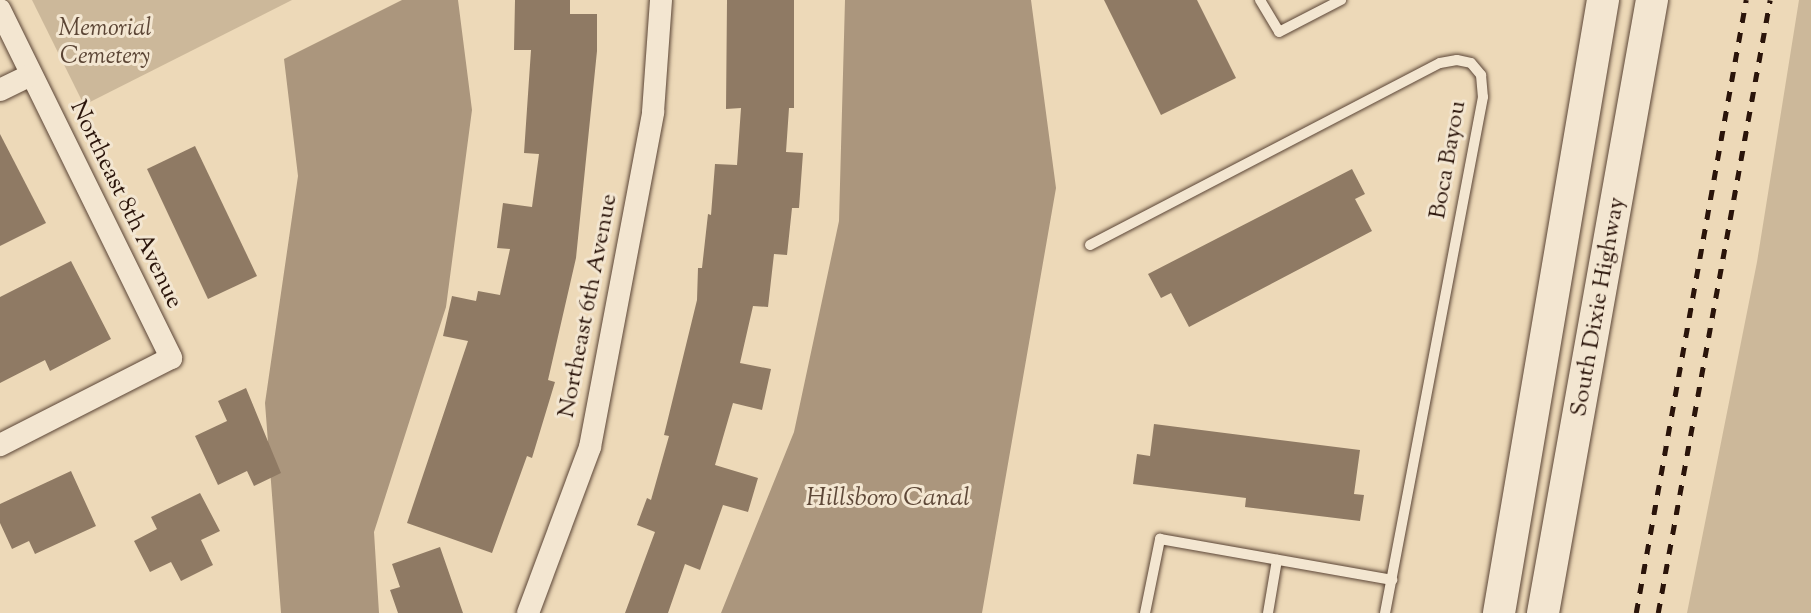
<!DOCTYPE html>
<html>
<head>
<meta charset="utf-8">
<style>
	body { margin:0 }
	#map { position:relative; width:1811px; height:613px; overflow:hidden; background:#edd9b8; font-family:"Sorts Mill Goudy",serif }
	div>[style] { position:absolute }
	.green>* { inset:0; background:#ccb89a }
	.water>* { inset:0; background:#ab967d }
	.building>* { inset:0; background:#8f7a64 }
	.roads { filter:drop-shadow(0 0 2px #5b4536) drop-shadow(0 0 2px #5b4536) }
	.service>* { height:10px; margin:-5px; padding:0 5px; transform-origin:5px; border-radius:5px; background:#f3e6d1 }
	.minor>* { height:22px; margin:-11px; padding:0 11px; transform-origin:11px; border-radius:11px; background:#f3e6d1 }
	.secondary>* { height:32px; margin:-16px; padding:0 16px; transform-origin:16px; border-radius:16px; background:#f3e6d1 }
	.rail>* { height:4.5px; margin-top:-2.25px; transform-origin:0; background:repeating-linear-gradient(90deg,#2a140a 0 10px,transparent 0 20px) }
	span { translate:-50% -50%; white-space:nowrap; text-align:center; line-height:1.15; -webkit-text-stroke:6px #f3e6d1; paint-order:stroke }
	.park-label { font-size:24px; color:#5b4535; font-style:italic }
	.street-label { font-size:24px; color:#2a140a }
	.water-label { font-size:26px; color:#5e4838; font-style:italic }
</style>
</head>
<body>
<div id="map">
	<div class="green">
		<div style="clip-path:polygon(32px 0,292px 0,84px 105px)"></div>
		<div style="clip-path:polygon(1799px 0,1811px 0,1811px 613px,1687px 613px,1757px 262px)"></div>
	</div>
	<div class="water">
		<div style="clip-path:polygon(402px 0,458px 0,472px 110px,446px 307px,374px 532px,379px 613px,281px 613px,265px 403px,298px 176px,284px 59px)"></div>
		<div style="clip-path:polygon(845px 0,1031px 0,1056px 188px,982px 613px,721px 613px,794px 432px,839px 221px)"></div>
	</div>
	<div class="building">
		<div style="clip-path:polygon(515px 0,570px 0,570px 14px,597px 14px,597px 51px,576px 258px,548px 380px,555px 382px,532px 458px,527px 456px,492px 553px,407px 523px,468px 341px,443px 336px,452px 296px,476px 301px,478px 291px,500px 295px,510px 249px,497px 248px,503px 203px,532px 207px,539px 154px,524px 153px,531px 50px,514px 50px)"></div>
		<div style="clip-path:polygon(727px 0,794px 0,794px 108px,789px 108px,786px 152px,803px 153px,799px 208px,792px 208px,787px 255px,774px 254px,768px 307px,753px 306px,740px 363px,771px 369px,762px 410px,733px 403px,715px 465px,758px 478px,748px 512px,723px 505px,700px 570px,685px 564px,668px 613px,625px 613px,655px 532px,637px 525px,647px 498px,651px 500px,669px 436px,664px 435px,697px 300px,698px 268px,702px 268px,708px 214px,711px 215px,715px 164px,737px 165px,741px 108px,726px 109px)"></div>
		<div style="clip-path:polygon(1104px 0,1197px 0,1236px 78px,1161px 115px)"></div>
		<div style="clip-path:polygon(0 134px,46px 223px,0 246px)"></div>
		<div style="clip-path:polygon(195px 146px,257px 276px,208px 299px,147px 169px)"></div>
		<div style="clip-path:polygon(1352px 169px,1365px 194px,1355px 199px,1372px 231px,1189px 327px,1171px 293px,1161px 298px,1148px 274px)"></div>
		<div style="clip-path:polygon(71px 261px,111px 339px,50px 371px,45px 360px,0 383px,0 297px)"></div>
		<div style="clip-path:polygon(246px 388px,281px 473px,254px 486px,247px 471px,218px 485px,195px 436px,227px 421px,218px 401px)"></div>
		<div style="clip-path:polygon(1154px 424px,1360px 450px,1354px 494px,1364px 495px,1360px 521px,1245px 507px,1246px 498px,1133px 484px,1137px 454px,1150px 456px)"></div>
		<div style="clip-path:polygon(71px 471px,96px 526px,35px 554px,29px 541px,12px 549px,0 523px,0 504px)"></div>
		<div style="clip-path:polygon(200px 493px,220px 531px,201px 540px,213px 565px,181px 581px,171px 562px,150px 572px,134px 541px,157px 529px,151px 517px)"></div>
		<div style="clip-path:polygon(440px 547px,463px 613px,398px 613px,390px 590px,400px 587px,392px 564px)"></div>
	</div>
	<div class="roads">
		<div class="service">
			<div style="left:1260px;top:0;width:37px;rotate:59deg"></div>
			<div style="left:1279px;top:32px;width:70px;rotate:-27.3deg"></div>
			<div style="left:1090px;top:245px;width:394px;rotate:-27.5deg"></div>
			<div style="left:1440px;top:63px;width:17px;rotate:-10deg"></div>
			<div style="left:1457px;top:60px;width:14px;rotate:12deg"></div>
			<div style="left:1471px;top:63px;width:16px;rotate:50deg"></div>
			<div style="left:1481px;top:75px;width:22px;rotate:85deg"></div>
			<div style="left:1483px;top:97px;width:525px;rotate:100.75deg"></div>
			<div style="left:1145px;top:613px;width:76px;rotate:-78.5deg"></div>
			<div style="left:1160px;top:539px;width:236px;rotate:10deg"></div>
			<div style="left:1268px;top:613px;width:54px;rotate:-80.4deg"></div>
		</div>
		<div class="minor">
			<div style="left:0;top:10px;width:388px;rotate:63.8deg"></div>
			<div style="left:171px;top:358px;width:192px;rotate:153deg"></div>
			<div style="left:0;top:90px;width:34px;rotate:-26deg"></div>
			<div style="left:528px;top:613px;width:177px;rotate:-69.5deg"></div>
			<div style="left:590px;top:447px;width:341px;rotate:-79.3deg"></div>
			<div style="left:653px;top:112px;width:112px;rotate:-85.9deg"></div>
		</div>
		<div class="secondary">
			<div style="left:1499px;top:613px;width:622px;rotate:-80.37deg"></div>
			<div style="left:1543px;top:613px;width:623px;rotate:-79.92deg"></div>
		</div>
	</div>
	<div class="rail">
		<div style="left:1636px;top:613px;width:623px;rotate:-79.83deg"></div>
		<div style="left:1658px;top:613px;width:623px;rotate:-79.65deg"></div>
	</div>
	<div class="park-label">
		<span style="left:105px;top:44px">Memorial<br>Cemetery</span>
	</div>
	<div class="street-label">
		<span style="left:1449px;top:160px;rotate:-80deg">Boca Bayou</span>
		<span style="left:125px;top:205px;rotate:64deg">Northeast 8th Avenue</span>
		<span style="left:589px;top:306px;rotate:-79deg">Northeast 6th Avenue</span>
		<span style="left:1599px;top:307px;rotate:-80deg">South Dixie Highway</span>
	</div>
	<div class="water-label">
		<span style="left:888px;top:499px">Hillsboro Canal</span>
	</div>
</div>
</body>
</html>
